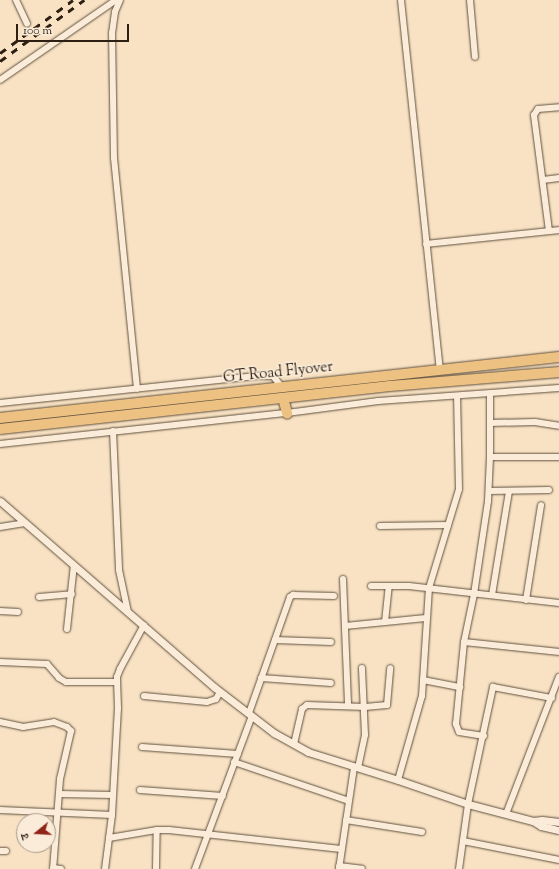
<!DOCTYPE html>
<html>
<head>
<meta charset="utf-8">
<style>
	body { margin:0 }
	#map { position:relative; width:559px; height:869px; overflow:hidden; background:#f8e2c3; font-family:"Sorts Mill Goudy","Noto Serif Devanagari",serif }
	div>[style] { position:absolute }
	.roads { filter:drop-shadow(0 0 1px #60503f) drop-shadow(0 0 1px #60503f) }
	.minor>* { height:6px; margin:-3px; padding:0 3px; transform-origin:3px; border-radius:3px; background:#faecd8 }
	.tertiary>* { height:7px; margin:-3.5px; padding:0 3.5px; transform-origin:3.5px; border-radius:3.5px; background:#faecd8 }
	.trunk>* { height:10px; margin:-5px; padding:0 5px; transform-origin:5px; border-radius:5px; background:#ecc182 }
	.rail>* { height:2.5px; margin-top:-1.25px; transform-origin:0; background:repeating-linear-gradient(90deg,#2d1f13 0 7px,transparent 0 14px) }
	span { translate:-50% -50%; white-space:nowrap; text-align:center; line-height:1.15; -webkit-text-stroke:3px #faecd8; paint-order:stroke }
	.street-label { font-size:15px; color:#2d1f13 }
	.north { position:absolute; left:16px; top:813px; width:40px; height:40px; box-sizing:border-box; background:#faecd8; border:1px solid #a89a89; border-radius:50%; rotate:252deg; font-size:11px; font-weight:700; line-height:16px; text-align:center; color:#2d1f13 }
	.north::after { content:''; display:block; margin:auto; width:14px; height:18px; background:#8f2418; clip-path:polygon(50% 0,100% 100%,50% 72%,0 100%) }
	.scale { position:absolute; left:16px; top:24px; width:113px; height:18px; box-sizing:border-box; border:2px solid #2d1f13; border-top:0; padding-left:5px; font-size:12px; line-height:14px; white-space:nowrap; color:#2d1f13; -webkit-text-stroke:3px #faecd8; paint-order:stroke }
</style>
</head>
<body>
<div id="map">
	<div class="roads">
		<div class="minor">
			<div style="left:16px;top:0;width:26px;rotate:65deg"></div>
			<div style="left:120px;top:0;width:13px;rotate:113deg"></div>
			<div style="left:115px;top:12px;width:21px;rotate:98deg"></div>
			<div style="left:112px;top:33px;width:125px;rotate:89.1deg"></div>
			<div style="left:114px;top:158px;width:232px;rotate:84.3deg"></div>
			<div style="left:401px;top:0;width:372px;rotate:84deg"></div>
			<div style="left:470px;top:0;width:57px;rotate:85deg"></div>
			<div style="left:0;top:80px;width:141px;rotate:-34.6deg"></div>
			<div style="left:543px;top:180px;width:16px;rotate:-7deg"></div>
			<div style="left:549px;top:231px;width:117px;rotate:-97.4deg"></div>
			<div style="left:534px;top:115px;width:7px;rotate:-56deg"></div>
			<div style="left:538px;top:109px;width:21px;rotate:-5deg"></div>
			<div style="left:426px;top:244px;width:134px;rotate:-6deg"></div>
			<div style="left:0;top:403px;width:260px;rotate:-6deg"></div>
			<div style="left:259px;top:376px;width:14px"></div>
			<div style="left:273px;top:376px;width:14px;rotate:51deg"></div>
			<div style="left:490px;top:423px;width:45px;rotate:-1.3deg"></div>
			<div style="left:535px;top:422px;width:24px;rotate:9deg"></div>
			<div style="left:113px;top:431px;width:139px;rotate:87.5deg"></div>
			<div style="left:119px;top:570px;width:43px;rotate:77.9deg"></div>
			<div style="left:0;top:444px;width:289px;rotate:-6.2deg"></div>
			<div style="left:287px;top:413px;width:92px;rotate:-7.5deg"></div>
			<div style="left:378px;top:401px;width:181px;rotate:-4.1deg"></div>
			<div style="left:490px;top:457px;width:69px"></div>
			<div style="left:489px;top:491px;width:60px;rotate:-1deg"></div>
			<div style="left:380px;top:526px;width:68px;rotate:-0.8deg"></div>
			<div style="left:0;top:527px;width:25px;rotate:-9deg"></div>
			<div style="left:343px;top:579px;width:127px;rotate:87.7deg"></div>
			<div style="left:371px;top:586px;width:38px"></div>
			<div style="left:409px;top:586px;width:151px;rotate:6.5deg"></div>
			<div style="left:492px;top:595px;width:105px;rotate:-80.7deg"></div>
			<div style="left:39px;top:597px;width:33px;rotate:-5deg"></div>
			<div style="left:526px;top:600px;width:96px;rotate:-81deg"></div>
			<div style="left:0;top:611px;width:18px;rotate:3deg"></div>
			<div style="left:385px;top:622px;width:36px;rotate:-84deg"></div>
			<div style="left:345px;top:626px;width:81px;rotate:-5.6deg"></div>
			<div style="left:67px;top:629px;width:64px;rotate:-83.8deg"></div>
			<div style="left:275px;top:640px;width:56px;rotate:2deg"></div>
			<div style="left:464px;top:642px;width:96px;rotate:6deg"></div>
			<div style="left:0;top:662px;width:47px;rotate:2.4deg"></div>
			<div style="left:47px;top:664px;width:18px;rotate:49deg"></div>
			<div style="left:59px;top:678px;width:8px;rotate:30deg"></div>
			<div style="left:66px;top:682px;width:51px"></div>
			<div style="left:261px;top:678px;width:70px;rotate:4.1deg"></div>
			<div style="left:423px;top:680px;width:38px;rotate:11deg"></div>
			<div style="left:144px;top:696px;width:63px;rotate:5.4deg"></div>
			<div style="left:207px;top:702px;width:9px;rotate:-18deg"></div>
			<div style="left:216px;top:699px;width:8px;rotate:-60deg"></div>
			<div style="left:249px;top:713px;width:123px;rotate:-70.5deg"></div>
			<div style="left:290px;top:597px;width:4px;rotate:-34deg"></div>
			<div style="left:293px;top:595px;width:41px;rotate:1.4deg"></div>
			<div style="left:0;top:722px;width:24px;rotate:12deg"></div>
			<div style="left:23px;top:727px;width:31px;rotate:-9deg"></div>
			<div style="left:54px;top:722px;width:14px;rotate:21deg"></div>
			<div style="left:67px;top:727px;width:6px;rotate:45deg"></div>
			<div style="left:71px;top:731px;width:49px;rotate:102.9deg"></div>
			<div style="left:60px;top:779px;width:90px;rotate:94.4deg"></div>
			<div style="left:484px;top:736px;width:25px;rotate:-171deg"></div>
			<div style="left:459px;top:732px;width:9px;rotate:-111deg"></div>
			<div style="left:456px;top:724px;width:82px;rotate:-84.4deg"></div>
			<div style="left:464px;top:642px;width:49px;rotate:-78.2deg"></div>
			<div style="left:474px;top:594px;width:94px;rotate:-81.4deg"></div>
			<div style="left:488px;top:501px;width:44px;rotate:-87.4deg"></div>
			<div style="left:490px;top:457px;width:63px;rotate:-90deg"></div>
			<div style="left:294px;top:744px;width:36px;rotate:-77deg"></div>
			<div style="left:302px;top:709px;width:6px;rotate:-39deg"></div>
			<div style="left:307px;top:705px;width:58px;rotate:2deg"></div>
			<div style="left:365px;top:707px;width:22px;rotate:-5deg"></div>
			<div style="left:387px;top:705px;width:37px;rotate:-85deg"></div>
			<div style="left:142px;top:747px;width:96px;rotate:4.2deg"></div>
			<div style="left:234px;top:762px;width:121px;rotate:18.7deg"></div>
			<div style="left:358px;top:768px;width:34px;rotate:-78deg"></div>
			<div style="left:365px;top:735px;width:67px;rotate:-92.6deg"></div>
			<div style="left:398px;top:780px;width:87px;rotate:-74.1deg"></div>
			<div style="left:422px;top:696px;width:108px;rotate:-86.3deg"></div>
			<div style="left:429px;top:588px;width:103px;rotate:-73.1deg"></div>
			<div style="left:459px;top:489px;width:93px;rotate:-91.2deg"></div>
			<div style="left:140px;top:790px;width:83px;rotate:4.1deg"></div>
			<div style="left:59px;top:794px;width:53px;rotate:1.1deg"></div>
			<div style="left:0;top:810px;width:112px;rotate:2.6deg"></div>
			<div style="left:506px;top:814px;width:147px;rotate:-68.9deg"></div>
			<div style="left:346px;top:820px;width:77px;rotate:9deg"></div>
			<div style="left:109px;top:838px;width:49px;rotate:-9.5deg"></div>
			<div style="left:157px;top:830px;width:12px"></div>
			<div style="left:169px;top:830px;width:173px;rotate:6.3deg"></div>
			<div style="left:463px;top:841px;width:98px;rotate:11.2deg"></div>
			<div style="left:0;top:851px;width:6px"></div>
			<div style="left:339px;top:866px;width:23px;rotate:7deg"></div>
			<div style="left:53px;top:868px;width:8px;rotate:7deg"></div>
			<div style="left:105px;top:869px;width:54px;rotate:-82.6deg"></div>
			<div style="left:112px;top:815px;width:107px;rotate:-86.8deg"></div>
			<div style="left:118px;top:708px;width:31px;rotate:-92deg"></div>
			<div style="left:117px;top:677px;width:9px;rotate:-69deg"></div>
			<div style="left:120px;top:669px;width:50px;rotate:-61.4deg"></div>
			<div style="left:156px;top:869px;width:39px;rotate:-89deg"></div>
			<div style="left:195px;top:869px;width:163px;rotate:-69.6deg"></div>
			<div style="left:339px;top:869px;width:103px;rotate:-81.6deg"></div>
			<div style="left:459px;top:869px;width:66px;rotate:-82.1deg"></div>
			<div style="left:468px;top:804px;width:120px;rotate:-77.9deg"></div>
			<div style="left:493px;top:687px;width:60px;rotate:10.6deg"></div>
		</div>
		<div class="tertiary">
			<div style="left:0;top:501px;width:284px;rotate:41deg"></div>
			<div style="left:214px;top:687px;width:76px;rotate:37.5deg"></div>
			<div style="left:274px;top:733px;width:39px;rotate:29deg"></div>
			<div style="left:308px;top:752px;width:94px;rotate:17.3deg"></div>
			<div style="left:398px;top:780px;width:74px;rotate:18.9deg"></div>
			<div style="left:468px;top:804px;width:67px;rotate:14.7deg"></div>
			<div style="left:533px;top:821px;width:9px;rotate:-6deg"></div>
			<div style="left:542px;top:820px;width:17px;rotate:7deg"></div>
			<div style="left:533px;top:821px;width:9px;rotate:32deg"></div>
			<div style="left:541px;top:826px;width:18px;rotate:13deg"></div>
		</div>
		<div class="trunk">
			<div style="left:283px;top:398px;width:16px;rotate:75deg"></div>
			<div style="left:0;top:418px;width:562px;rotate:-6.23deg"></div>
			<div style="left:0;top:429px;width:392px;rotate:-6.3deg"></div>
			<div style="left:390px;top:386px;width:170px;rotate:-4.7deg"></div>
		</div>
	</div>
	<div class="rail">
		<div style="left:0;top:53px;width:90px;rotate:-36deg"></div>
		<div style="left:0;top:61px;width:104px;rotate:-36deg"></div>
	</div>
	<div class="street-label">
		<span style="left:278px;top:373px;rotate:-6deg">GT Road Flyover</span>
	</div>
	<div class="north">उ</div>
	<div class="scale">100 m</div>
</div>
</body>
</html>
